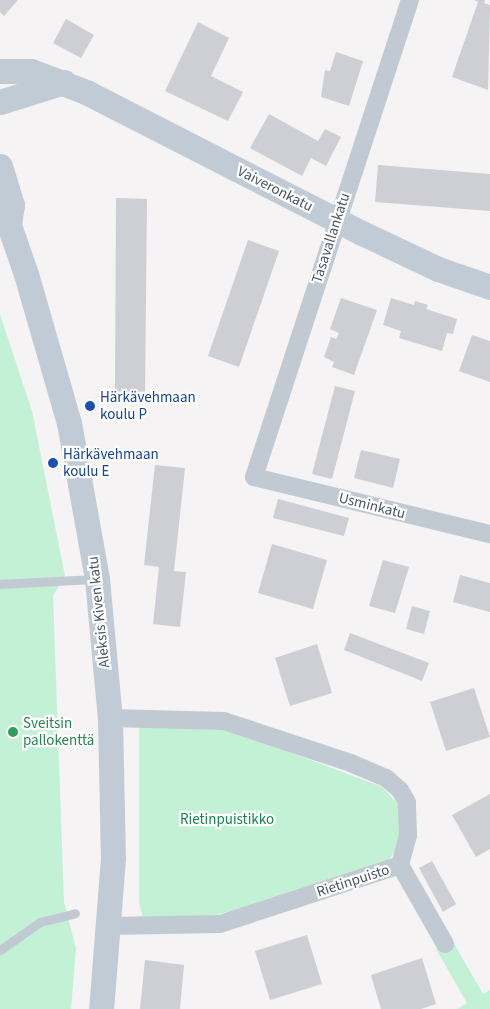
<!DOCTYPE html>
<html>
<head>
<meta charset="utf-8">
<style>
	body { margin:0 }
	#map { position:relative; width:490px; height:1009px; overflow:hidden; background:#f5f3f3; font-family:"Source Sans 3",sans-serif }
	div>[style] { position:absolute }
	.green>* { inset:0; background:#c3f1d5 }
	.building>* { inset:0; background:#cdcfd5 }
	.lane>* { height:9px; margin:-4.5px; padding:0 4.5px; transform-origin:4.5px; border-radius:4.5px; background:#c1cad2 }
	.street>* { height:18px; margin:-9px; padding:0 9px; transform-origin:9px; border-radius:9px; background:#c1cad2 }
	.secondary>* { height:25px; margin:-12.5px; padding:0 12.5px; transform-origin:12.5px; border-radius:12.5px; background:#c1cbd6 }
	.dots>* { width:14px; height:14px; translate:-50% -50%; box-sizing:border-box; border:2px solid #fff; border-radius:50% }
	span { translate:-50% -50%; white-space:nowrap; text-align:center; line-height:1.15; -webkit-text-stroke:4.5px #fff; paint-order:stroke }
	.street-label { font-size:15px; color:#4a5661 }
	.transit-label { font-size:15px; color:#164399 }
	.left { translate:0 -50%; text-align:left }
	.leisure-label { font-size:15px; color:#27864d }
	.park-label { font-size:15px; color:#17864f }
</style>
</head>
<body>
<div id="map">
	<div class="green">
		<div style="clip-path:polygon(0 314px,32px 411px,65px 576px,53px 596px,64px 902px,76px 949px,71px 1009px,0 1009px)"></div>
		<div style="clip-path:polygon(139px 725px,226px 728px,382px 787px,400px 806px,402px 828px,398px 845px,387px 863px,248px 906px,216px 915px,143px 918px,139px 903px)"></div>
		<div style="clip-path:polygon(452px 940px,483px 994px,490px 990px,490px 1009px,457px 1009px,467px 1003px,436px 949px)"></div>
	</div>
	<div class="building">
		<div style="clip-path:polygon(0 0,18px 0,4px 16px,0 12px)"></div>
		<div style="clip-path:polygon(474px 0,485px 0,484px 3px,490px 5px,488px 90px,452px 77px,478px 2px)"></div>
		<div style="clip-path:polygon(66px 19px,94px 35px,81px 58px,53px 43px)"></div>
		<div style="clip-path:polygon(198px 22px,229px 38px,211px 76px,243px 92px,228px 121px,165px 91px)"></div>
		<div style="clip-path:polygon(336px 52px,363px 61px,349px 106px,321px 97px,325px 70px,330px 71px)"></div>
		<div style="clip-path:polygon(269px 114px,318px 141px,325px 129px,341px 137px,326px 166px,311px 158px,302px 176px,250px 148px)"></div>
		<div style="clip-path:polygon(378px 165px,490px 174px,490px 211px,375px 202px)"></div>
		<div style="clip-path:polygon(116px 198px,147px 199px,145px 394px,115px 393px)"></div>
		<div style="clip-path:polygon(248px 240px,279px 251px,239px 367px,208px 356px)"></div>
		<div style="clip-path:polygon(341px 298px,377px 310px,354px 375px,332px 367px,334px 362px,324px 357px,331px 337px,336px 339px,339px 333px,330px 329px)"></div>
		<div style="clip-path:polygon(391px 298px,414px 305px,415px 301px,428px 305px,426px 309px,457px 319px,453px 334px,447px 333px,442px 351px,399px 338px,401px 331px,383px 325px)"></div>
		<div style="clip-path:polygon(472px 335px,490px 341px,490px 382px,459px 371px)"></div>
		<div style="clip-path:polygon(335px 386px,355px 391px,332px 479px,312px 474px)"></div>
		<div style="clip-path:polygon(361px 450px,400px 459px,393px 488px,354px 478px)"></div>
		<div style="clip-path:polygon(155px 465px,185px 468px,174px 571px,186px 572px,180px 627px,153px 624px,159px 567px,144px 565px)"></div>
		<div style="clip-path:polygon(278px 499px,349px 518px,344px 536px,273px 518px)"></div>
		<div style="clip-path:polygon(272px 544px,327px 560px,313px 609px,258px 593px)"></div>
		<div style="clip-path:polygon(383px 560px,409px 567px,395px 613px,369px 606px)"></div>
		<div style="clip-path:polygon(460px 575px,490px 583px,490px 612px,453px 602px)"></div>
		<div style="clip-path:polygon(412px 606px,430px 611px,424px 634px,406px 629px)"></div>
		<div style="clip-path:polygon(350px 633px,429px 663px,422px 681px,344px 650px)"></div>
		<div style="clip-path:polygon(317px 644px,332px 693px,290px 706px,275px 658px)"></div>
		<div style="clip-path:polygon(474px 688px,490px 737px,446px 751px,430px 702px)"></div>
		<div style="clip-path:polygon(490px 794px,490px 849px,476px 857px,452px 815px)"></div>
		<div style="clip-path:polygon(432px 861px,456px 904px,443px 912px,419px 868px)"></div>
		<div style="clip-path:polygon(307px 935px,322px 984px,270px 1000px,255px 951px)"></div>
		<div style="clip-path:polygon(422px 958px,436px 1004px,421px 1009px,381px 1009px,371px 975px)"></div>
		<div style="clip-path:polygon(145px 960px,184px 965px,180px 1009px,140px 1009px)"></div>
	</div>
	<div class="lane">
		<div style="left:0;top:584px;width:95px;rotate:-3deg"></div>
		<div style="left:0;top:950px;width:49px;rotate:-35deg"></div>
		<div style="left:40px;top:922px;width:36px;rotate:-14deg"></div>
	</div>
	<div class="street">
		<div style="left:410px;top:0;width:502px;rotate:108.11deg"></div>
		<div style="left:254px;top:477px;width:243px;rotate:13.6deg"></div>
		<div style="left:400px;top:865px;width:91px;rotate:60.3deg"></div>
		<div style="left:108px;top:926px;width:112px;rotate:-1deg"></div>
		<div style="left:220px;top:924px;width:189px;rotate:-18.1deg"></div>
		<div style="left:400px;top:865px;width:31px;rotate:-75deg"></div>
		<div style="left:408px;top:835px;width:33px;rotate:-92deg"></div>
		<div style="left:407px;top:802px;width:14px;rotate:-120deg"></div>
		<div style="left:400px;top:790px;width:18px;rotate:-139deg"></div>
		<div style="left:386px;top:778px;width:38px;rotate:-157deg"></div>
		<div style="left:351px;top:763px;width:134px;rotate:-161.7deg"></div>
		<div style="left:224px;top:721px;width:114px;rotate:-178.5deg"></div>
	</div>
	<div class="secondary">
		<div style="left:0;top:71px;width:31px"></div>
		<div style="left:31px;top:71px;width:59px;rotate:20.9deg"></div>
		<div style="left:86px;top:92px;width:310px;rotate:27.1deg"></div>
		<div style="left:362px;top:233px;width:84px;rotate:25.3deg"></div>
		<div style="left:438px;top:269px;width:55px;rotate:19.1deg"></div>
		<div style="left:0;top:102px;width:67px;rotate:-17.4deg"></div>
		<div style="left:0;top:166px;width:41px;rotate:72.9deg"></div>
		<div style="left:12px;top:205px;width:20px;rotate:99deg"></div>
		<div style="left:0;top:216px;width:13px;rotate:45deg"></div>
		<div style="left:9px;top:225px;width:52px;rotate:70.9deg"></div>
		<div style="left:26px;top:274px;width:155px;rotate:73.9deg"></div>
		<div style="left:69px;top:423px;width:158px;rotate:79.8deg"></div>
		<div style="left:97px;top:579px;width:140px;rotate:84.7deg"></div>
		<div style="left:110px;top:718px;width:140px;rotate:88.8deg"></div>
		<div style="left:113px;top:858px;width:151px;rotate:94.5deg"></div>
	</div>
	<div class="dots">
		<div style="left:90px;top:406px;background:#1a4fb4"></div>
		<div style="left:53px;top:463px;background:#1a4fb4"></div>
		<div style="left:13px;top:732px;background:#2e9e5b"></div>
	</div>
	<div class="street-label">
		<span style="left:275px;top:189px;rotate:27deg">Vaiveronkatu</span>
		<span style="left:331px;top:238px;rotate:-72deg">Tasavallankatu</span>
		<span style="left:372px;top:506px;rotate:14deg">Usminkatu</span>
		<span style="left:99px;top:612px;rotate:-96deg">Aleksis Kiven katu</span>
		<span style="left:353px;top:881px;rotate:-18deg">Rietinpuisto</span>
	</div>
	<div class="transit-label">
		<span class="left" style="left:100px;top:406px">Härkävehmaan<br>koulu P</span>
		<span class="left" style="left:63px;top:463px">Härkävehmaan<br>koulu E</span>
	</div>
	<div class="leisure-label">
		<span class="left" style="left:23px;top:732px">Sveitsin<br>pallokenttä</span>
	</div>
	<div class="park-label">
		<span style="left:227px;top:820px">Rietinpuistikko</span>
	</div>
</div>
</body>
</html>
